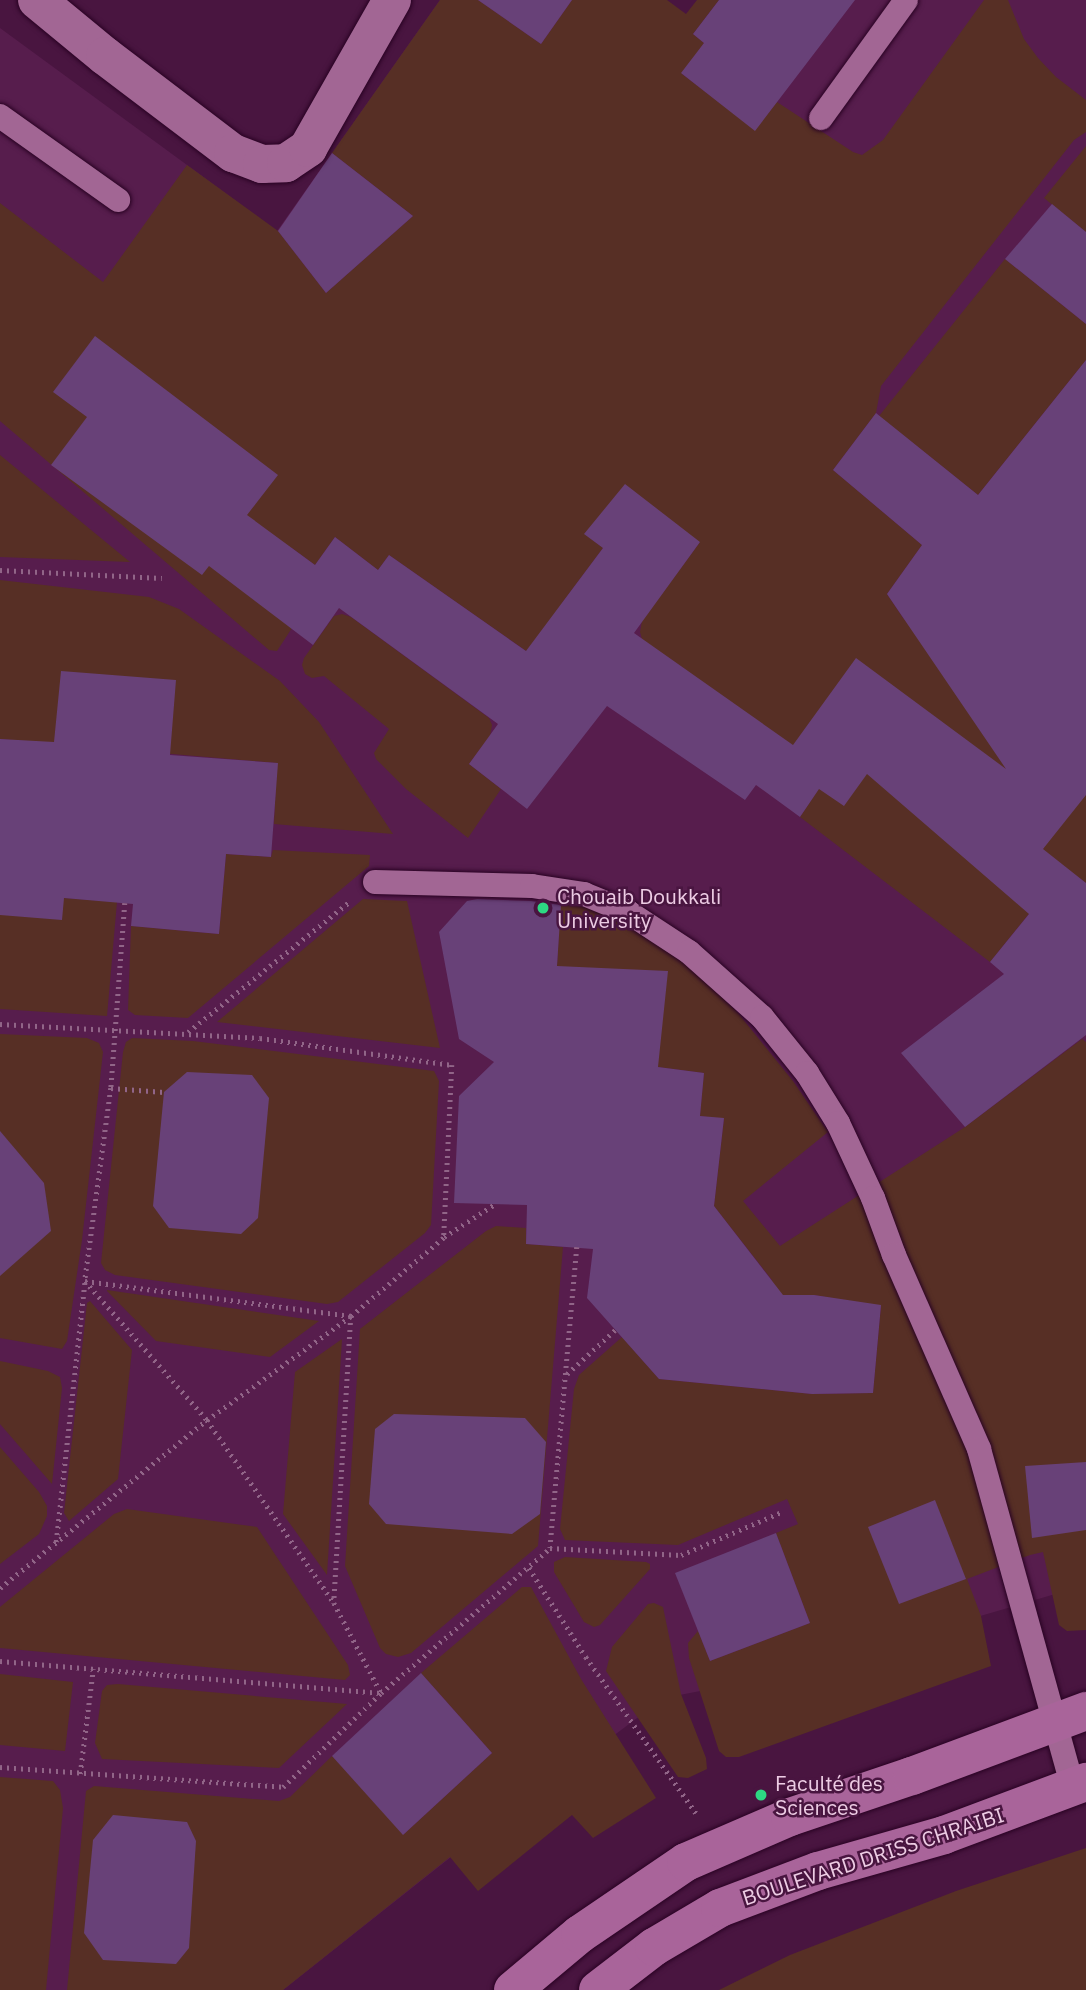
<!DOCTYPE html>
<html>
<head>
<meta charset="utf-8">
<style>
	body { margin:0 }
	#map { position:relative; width:1086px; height:1990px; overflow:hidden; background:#491540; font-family:"IBM Plex Sans",sans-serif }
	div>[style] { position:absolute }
	.built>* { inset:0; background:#571d4d }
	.green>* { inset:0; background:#572f25 }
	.building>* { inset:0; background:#684178 }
	.path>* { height:4.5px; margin-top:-2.25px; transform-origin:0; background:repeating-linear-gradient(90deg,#916588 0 2px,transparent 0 7px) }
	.roads { filter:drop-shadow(0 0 2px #290323) drop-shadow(0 0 2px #290323) }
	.service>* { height:24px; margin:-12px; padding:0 12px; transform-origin:12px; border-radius:12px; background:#a26694 }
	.minor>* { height:38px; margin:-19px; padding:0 19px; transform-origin:19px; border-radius:19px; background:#a26694 }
	.secondary>* { height:38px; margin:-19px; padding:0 19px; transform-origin:19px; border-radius:19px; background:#a9649a }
	.dots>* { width:19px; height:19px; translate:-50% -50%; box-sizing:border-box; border:4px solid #491540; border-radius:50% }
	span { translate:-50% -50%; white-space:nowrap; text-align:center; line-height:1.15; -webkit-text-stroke:5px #491540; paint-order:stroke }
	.poi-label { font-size:21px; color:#edcce4 }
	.left { translate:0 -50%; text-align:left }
	.street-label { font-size:21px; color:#edcce4 }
</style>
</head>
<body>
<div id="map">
	<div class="built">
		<div style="clip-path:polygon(440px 0,647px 0,693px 34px,719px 0,1086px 0,1086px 1585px,768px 1678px,664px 1698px,451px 1857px,283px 1990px,0 1990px,0 28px,277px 231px)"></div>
	</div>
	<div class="green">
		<div style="clip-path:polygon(440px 0,478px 0,541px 44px,572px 0,667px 0,686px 14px,697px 0,719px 0,693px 34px,704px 43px,682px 74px,755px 130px,777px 102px,853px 152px,862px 155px,883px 140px,984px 0,1008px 0,1024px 39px,1038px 58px,1056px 77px,1086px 100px,1086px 132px,1074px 140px,881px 386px,876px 413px,833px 470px,922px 545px,887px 594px,903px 618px,1086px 768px,1086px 883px,1066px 868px,990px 962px,800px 817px,818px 790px,642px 639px,640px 632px,642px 621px,700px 542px,585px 534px,603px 548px,562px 603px,583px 620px,556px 672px,389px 555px,378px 570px,335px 537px,315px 565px,292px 548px,292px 628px,277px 651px,269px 650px,0 421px,0 203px,103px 282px,187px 165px,278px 231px,326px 293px,413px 216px,332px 153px)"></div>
		<div style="clip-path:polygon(1086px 146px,1086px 232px,1044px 198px)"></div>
		<div style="clip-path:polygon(1005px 259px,1086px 324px,1086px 360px,978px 495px,879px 416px)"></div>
		<div style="clip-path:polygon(0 455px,130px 562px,0 557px)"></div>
		<div style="clip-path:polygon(0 580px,149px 597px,179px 609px,280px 681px,319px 722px,393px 834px,274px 824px,277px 763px,0 739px)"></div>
		<div style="clip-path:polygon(342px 614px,351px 617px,489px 718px,492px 725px,490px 736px,469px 764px,501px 789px,468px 838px,406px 789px,376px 759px,374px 753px,389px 729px,324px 676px,312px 678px,305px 674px,302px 665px,304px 658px,334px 616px)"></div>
		<div style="clip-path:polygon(0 843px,64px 898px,117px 902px,107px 1016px,0 1009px)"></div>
		<div style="clip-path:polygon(273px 850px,370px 855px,369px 866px,188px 1018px,135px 1015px,128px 1010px,131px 926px,219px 934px,226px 854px,271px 857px)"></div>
		<div style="clip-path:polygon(363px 899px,407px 901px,440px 1048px,217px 1022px)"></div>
		<div style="clip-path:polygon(561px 899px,596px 909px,624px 923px,686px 962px,738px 1013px,793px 1081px,828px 1132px,743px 1201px,780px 1246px,965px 1127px,1082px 1039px,1086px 1042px,1086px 1630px,1067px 1631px,1059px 1625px,1043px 1552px,1030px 1555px,967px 1579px,981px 1616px,991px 1666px,739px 1757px,726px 1757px,719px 1751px,689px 1658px,688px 1643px,698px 1631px,710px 1661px,810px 1623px,776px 1533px,798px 1524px,787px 1499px,678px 1545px,565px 1540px,560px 1529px,574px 1389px,579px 1375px,622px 1337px,659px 1379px,812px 1394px,873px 1393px,881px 1306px,814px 1295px,770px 1295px,772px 1280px,714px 1206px,724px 1119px,700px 1116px,704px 1073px,658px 1067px,557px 966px)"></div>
		<div style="clip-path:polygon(0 1034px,87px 1038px,99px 1043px,103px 1052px,82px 1240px,67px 1341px,62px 1349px,0 1338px)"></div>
		<div style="clip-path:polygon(132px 1038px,193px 1041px,434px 1071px,439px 1081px,431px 1225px,425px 1233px,338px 1302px,327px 1304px,115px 1275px,105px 1270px,101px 1263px,123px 1052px,126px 1042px)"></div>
		<div style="clip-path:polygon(496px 1226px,526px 1228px,526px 1244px,563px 1247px,538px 1546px,411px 1653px,398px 1657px,386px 1654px,380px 1648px,345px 1566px,360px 1329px,486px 1231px)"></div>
		<div style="clip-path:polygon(107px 1291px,107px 1290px,319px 1321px,270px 1357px,156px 1341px)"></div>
		<div style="clip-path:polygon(90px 1301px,132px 1350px,118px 1479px,69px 1521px,64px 1513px,87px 1303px)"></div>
		<div style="clip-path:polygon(342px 1339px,327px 1575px,283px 1514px,295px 1372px)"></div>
		<div style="clip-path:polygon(0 1361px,48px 1371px,60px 1377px,62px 1388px,52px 1484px,0 1424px)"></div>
		<div style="clip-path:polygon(0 1447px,39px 1492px,47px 1506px,47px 1516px,39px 1534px,0 1564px)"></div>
		<div style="clip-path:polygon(127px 1509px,257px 1527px,348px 1665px,350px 1675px,345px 1680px,0 1648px,0 1607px,114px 1514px)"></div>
		<div style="clip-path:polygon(565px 1557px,646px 1562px,650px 1564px,650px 1569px,600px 1625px,594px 1627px,584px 1622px,554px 1572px,554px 1562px)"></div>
		<div style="clip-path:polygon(522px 1587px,531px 1587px,581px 1679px,656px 1798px,593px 1838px,572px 1815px,478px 1891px,450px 1857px,283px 1990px,67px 1990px,86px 1791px,94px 1786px,279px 1801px,290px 1797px,332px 1756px,404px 1834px,492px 1753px,421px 1673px)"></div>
		<div style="clip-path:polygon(654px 1603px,663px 1607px,681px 1694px,706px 1758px,707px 1769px,688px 1778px,678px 1777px,606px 1671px,612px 1647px,648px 1604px)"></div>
		<div style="clip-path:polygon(0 1674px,73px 1682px,65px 1751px,0 1745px)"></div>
		<div style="clip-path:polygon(118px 1684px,347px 1704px,279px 1768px,102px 1759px,95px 1743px,102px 1691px,107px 1685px)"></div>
		<div style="clip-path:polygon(0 1777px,53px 1781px,60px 1790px,63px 1808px,46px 1990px,0 1990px)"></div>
		<div style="clip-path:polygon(1086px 1848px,1086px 1990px,719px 1990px,790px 1955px,956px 1891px)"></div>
	</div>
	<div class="building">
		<div style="clip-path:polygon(478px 0,572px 0,541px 44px)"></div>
		<div style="clip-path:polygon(719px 0,855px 0,755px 131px,681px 73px,704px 43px,693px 34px)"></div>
		<div style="clip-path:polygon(332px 153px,413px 216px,326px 293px,278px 231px)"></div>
		<div style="clip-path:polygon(1052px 204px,1086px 232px,1086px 324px,1005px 259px)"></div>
		<div style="clip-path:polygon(95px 336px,278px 475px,247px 515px,315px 565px,335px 537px,378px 570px,389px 555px,526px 651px,603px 548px,584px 534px,625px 484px,700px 542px,634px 633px,793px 745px,856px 658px,1006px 769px,887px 594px,922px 545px,833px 470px,876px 413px,978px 495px,1086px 360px,1086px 795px,1043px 849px,1086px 883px,1086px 1035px,965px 1127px,901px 1053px,1004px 974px,990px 962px,1029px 914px,867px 774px,844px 806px,819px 789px,800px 817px,756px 785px,745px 800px,607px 706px,527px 809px,469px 764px,498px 724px,339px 608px,313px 645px,209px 566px,202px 575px,51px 465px,87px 417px,53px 392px)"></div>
		<div style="clip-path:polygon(61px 671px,176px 680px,170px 755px,278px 763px,271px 857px,226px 854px,219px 934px,131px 926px,133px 904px,64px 898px,62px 920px,0 915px,0 739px,54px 742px)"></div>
		<div style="clip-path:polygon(477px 899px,531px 901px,561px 905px,557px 966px,668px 971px,658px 1067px,704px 1073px,700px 1116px,724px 1118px,714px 1206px,783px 1295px,814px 1295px,881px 1305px,873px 1393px,812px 1394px,659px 1379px,587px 1298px,593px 1249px,526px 1244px,527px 1205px,454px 1203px,459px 1096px,494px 1062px,459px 1039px,439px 932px,467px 901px)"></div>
		<div style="clip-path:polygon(187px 1072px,252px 1075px,269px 1098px,258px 1218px,241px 1234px,169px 1228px,153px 1206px,164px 1092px)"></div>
		<div style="clip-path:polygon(0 1131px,44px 1183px,51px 1231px,0 1276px)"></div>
		<div style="clip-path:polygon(394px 1414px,525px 1418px,546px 1442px,540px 1514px,512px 1534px,386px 1524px,369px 1504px,375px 1429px)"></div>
		<div style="clip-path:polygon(1086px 1462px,1086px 1530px,1032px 1538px,1025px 1466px)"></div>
		<div style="clip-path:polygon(935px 1500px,966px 1579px,899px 1604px,868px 1527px)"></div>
		<div style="clip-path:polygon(776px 1533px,810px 1623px,710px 1661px,675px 1573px)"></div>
		<div style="clip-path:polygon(421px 1673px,492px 1753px,403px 1835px,332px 1756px)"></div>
		<div style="clip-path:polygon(113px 1815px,187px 1822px,196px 1841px,189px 1948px,176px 1964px,103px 1960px,84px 1933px,93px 1840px)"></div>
	</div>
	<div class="path">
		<div style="left:0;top:570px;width:162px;rotate:2.8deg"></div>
		<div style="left:125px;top:903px;width:186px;rotate:94.3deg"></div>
		<div style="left:111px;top:1088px;width:195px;rotate:97.7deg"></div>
		<div style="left:85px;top:1281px;width:185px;rotate:48.7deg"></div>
		<div style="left:207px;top:1420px;width:223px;rotate:55.2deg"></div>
		<div style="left:334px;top:1603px;width:102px;rotate:62.4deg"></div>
		<div style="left:0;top:1024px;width:260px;rotate:3.1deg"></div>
		<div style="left:260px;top:1038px;width:194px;rotate:8deg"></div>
		<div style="left:452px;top:1065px;width:172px;rotate:92.7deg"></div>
		<div style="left:188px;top:1032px;width:207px;rotate:-38.9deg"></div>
		<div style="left:111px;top:1088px;width:53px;rotate:4.3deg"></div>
		<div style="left:577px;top:1247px;width:302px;rotate:95.1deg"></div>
		<div style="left:550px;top:1548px;width:131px;rotate:3.1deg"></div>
		<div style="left:681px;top:1555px;width:110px;rotate:-23.1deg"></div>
		<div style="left:567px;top:1374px;width:65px;rotate:-42.5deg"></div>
		<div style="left:56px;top:1542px;width:263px;rotate:-83.7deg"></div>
		<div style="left:85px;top:1281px;width:268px;rotate:7.5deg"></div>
		<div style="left:351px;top:1316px;width:288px;rotate:93.4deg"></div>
		<div style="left:529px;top:1568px;width:106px;rotate:57.4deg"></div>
		<div style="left:586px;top:1657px;width:191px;rotate:54.8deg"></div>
		<div style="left:0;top:1588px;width:267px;rotate:-39.1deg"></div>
		<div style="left:207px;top:1420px;width:178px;rotate:-35.8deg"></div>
		<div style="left:351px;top:1316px;width:122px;rotate:-40.3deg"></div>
		<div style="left:444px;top:1237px;width:61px;rotate:-32.9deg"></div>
		<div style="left:0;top:1661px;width:382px;rotate:4.8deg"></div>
		<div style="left:0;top:1767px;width:284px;rotate:4deg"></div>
		<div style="left:283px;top:1787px;width:136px;rotate:-43.8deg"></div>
		<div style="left:381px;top:1693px;width:223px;rotate:-40.6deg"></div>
		<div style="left:80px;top:1774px;width:106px;rotate:-82.9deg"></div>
	</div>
	<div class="roads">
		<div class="service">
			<div style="left:0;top:116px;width:145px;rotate:35.4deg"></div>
			<div style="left:821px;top:118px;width:145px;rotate:-54.2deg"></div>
			<div style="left:375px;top:882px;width:157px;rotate:1.5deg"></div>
			<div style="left:532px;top:886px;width:53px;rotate:8.7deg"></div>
			<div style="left:584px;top:894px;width:48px;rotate:22.2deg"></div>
			<div style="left:628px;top:912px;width:73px;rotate:33.3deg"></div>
			<div style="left:689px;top:952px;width:98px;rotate:41.7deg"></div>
			<div style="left:762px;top:1017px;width:72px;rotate:51.2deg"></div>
			<div style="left:807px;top:1073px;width:59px;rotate:58.2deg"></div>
			<div style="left:838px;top:1123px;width:83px;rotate:65deg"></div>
			<div style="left:873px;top:1198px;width:61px;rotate:69.8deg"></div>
			<div style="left:894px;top:1255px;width:212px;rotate:66.3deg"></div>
			<div style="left:979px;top:1449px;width:351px;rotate:74.5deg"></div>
		</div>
		<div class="minor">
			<div style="left:37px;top:0;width:88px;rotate:39.5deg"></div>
			<div style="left:105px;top:56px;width:161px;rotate:37.2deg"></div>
			<div style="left:233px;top:153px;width:31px;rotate:21deg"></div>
			<div style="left:262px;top:164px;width:24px;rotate:-2deg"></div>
			<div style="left:286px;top:163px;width:27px;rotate:-34deg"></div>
			<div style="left:308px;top:148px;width:170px;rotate:-60.4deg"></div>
		</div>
		<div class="secondary">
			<div style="left:513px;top:1990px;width:87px;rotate:-39.9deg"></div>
			<div style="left:580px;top:1934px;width:128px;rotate:-34.2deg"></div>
			<div style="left:686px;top:1862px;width:113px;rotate:-23.4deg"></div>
			<div style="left:790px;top:1817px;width:129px;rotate:-18.6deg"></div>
			<div style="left:912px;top:1776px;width:186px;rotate:-20.5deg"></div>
			<div style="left:598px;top:1990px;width:71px;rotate:-37.5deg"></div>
			<div style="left:654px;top:1947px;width:77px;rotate:-30.6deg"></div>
			<div style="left:720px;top:1908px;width:105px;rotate:-20.7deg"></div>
			<div style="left:818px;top:1871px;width:131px;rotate:-15.9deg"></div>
			<div style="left:944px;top:1835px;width:152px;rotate:-20.5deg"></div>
		</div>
	</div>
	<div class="dots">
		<div style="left:543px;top:908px;background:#2dd883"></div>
		<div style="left:761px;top:1795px;background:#2dd883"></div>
	</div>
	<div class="poi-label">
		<span class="left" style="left:557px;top:908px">Chouaib Doukkali<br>University</span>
		<span class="left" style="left:775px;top:1795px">Faculté des<br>Sciences</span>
	</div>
	<div class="street-label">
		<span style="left:873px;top:1856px;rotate:-18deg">BOULEVARD DRISS CHRAIBI</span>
	</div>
</div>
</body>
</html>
